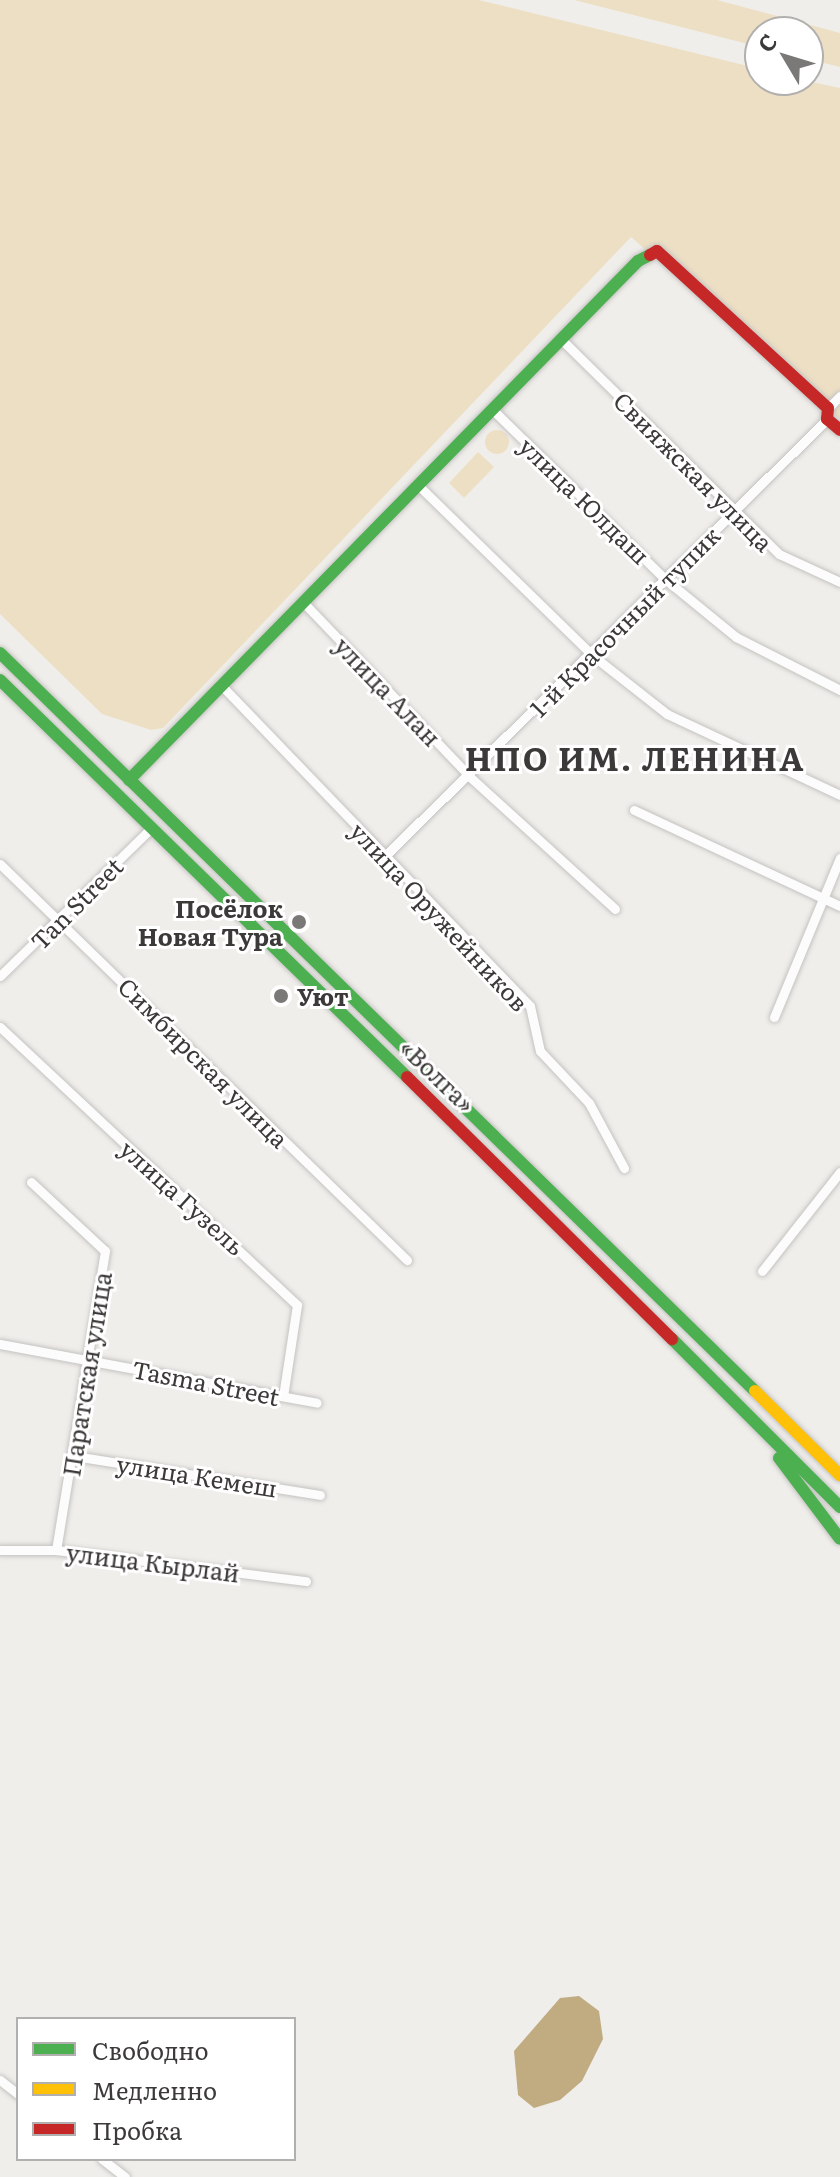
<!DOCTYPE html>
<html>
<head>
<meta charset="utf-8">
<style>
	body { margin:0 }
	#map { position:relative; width:840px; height:2177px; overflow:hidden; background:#f0eeeb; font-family:Literata,serif }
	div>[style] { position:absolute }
	.green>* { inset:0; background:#eddfc4 }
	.round { border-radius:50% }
	.water>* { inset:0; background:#c1ac81 }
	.roads { filter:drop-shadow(0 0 2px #c4c3c1) drop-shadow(0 0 2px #c4c3c1) }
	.street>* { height:9px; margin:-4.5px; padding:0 4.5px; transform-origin:4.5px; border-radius:4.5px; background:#fdfcfc }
	.fast>* { height:12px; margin:-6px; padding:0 6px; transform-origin:6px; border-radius:6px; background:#4caf50 }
	.slow>* { height:12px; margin:-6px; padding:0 6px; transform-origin:6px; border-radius:6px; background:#ffc107 }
	.jam>* { height:12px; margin:-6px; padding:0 6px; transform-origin:6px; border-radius:6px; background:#c62828 }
	.dots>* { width:22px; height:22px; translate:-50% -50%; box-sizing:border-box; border:4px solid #fff; border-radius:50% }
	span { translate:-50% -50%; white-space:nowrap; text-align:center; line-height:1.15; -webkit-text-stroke:6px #fff; paint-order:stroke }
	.street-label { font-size:24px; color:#3b3a38 }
	.poi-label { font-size:24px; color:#3b3a38; font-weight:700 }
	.right { translate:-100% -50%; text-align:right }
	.left { translate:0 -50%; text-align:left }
	.district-label { font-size:32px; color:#3b3a38; font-weight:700; letter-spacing:2px }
	.legend { position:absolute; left:16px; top:2017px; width:280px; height:144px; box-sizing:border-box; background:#fff; border:2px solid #b1b0af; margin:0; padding:10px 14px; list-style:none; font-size:24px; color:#3b3a38 }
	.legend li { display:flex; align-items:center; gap:16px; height:40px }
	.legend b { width:40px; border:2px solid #b1b0af }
	.north { position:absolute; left:744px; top:16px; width:80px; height:80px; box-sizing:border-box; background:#fff; border:2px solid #b1b0af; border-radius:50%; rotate:308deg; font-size:22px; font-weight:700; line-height:32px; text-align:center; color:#3b3a38 }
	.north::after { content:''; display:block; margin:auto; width:28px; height:36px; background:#7a7977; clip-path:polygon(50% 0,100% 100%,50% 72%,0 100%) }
</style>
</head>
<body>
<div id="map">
	<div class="green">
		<div style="clip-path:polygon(0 0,479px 0,760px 69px,760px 80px,803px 80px,840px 88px,840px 419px,631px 237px,163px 728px,151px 730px,102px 714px,0 614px)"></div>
		<div style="clip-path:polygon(574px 0,717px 0,840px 33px,840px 67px,808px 59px,808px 32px,760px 32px,760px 47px)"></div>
		<div class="round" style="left:485px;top:430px;width:24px;height:24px"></div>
		<div style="clip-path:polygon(478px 452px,494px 467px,464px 498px,449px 483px)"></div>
	</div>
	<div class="water">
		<div style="clip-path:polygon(579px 1996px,599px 2011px,603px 2039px,582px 2081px,560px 2100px,534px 2108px,518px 2095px,514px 2051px,560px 1998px)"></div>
	</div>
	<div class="roads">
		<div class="street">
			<div style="left:562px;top:340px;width:305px;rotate:44.6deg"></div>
			<div style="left:779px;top:554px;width:67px;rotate:24.7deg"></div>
			<div style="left:828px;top:408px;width:17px;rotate:-45deg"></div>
			<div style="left:493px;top:410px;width:241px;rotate:44.5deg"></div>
			<div style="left:665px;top:579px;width:92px;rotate:39.2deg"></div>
			<div style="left:736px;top:637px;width:117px;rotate:27deg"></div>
			<div style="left:418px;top:485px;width:243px;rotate:44.3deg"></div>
			<div style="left:592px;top:655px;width:95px;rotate:38.2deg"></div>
			<div style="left:667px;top:714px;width:191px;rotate:25.1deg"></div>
			<div style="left:304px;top:603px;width:240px;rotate:46.3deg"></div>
			<div style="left:470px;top:777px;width:196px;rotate:42.3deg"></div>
			<div style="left:222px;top:686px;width:444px;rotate:46.1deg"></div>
			<div style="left:530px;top:1006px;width:46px;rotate:77.5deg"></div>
			<div style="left:540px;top:1051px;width:71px;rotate:46.7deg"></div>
			<div style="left:589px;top:1103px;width:74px;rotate:61.7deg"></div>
			<div style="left:634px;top:810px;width:227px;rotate:25deg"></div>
			<div style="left:386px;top:855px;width:620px;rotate:-44.67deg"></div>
			<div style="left:0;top:864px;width:568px;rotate:44.22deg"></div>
			<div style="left:0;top:976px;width:211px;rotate:-44.4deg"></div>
			<div style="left:774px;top:1017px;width:172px;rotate:-67.5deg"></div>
			<div style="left:0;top:1027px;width:407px;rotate:43.1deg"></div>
			<div style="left:297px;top:1305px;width:92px;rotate:98.7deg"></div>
			<div style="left:31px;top:1182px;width:101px;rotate:43deg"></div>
			<div style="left:105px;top:1251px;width:303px;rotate:99.3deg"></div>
			<div style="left:762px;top:1271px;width:126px;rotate:-51.8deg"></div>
			<div style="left:0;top:1344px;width:322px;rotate:10.5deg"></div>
			<div style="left:74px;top:1456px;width:249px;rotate:9deg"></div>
			<div style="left:0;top:1550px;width:56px"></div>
			<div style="left:56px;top:1550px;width:252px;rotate:7.1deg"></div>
			<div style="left:0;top:2080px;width:23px;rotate:38deg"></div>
			<div style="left:102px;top:2159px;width:29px;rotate:38deg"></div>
		</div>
		<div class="fast">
			<div style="left:0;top:653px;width:1056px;rotate:44.35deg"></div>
			<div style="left:0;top:680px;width:569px;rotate:44.29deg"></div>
			<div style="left:129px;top:780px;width:727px;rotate:-45.56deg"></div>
			<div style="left:638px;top:261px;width:13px;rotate:-27deg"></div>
			<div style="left:672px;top:1339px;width:238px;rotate:45deg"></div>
			<div style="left:779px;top:1458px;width:101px;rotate:53deg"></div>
		</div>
		<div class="slow">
			<div style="left:755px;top:1391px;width:120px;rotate:44.7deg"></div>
		</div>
		<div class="jam">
			<div style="left:650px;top:255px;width:8px;rotate:-30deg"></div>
			<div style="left:657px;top:251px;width:232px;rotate:42.6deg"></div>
			<div style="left:828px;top:408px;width:11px;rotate:95deg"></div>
			<div style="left:827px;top:419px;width:17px;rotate:40deg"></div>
			<div style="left:407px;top:1077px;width:373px;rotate:44.7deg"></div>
		</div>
	</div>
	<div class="dots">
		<div style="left:299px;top:922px;background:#7a7977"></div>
		<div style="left:281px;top:996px;background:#7a7977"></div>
	</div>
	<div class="street-label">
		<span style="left:694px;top:471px;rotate:45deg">Свияжская улица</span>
		<span style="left:585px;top:500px;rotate:44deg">улица Юлдаш</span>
		<span style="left:624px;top:621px;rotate:-45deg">1-й Красочный тупик</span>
		<span style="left:388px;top:691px;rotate:46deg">улица Алан</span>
		<span style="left:76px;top:903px;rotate:-45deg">Tan Street</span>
		<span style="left:440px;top:916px;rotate:47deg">улица Оружейников</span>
		<span style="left:204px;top:1062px;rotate:45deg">Симбирская улица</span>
		<span style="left:438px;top:1075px;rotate:44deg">«Волга»</span>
		<span style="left:183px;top:1197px;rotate:42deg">улица Гузель</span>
		<span style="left:86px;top:1374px;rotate:-81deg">Паратская улица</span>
		<span style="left:206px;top:1382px;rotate:11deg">Tasma Street</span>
		<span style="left:197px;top:1475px;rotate:9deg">улица Кемеш</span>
		<span style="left:153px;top:1562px;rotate:7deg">улица Кырлай</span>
	</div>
	<div class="poi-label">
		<span class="right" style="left:283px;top:922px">Посёлок<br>Новая Тура</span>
		<span class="left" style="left:297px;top:996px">Уют</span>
	</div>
	<div class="district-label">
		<span style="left:635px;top:757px">НПО ИМ. ЛЕНИНА</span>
	</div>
	<ul class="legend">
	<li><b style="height:10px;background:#4caf50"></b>Свободно</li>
	<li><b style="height:10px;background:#ffc107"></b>Медленно</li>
	<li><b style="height:10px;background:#c62828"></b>Пробка</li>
	</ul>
	<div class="north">С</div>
</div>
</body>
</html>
